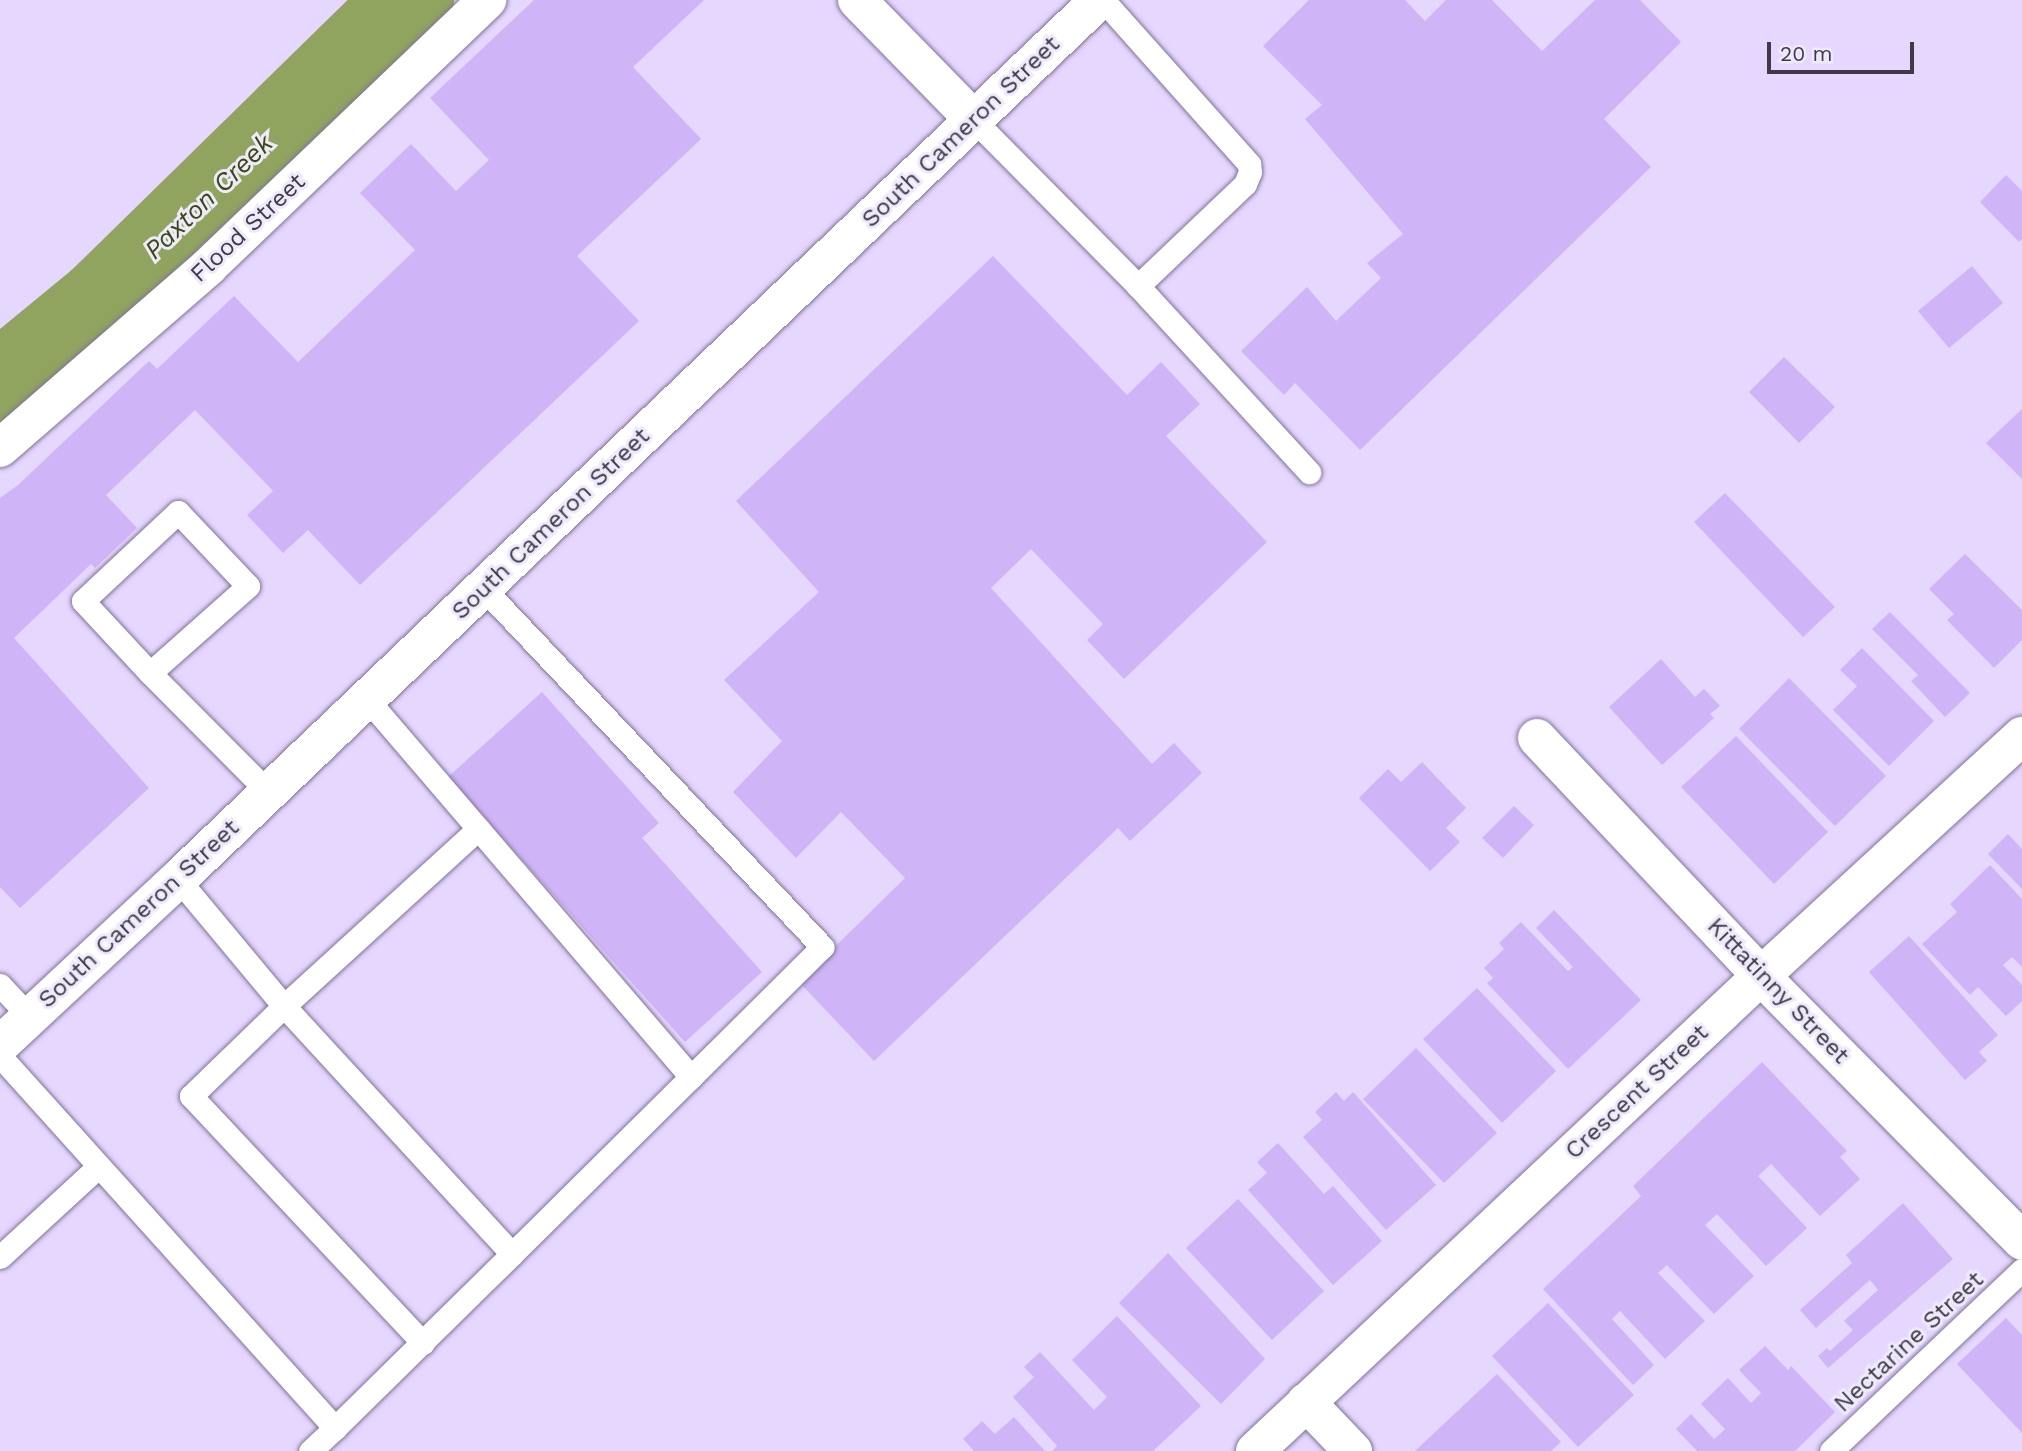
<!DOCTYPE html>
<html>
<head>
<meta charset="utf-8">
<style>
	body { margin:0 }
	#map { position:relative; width:2022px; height:1451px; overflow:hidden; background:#e6d7ff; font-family:"Work Sans",sans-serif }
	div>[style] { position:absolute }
	.river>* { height:88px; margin:-44px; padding:0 44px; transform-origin:44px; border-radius:44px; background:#90a45f }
	.building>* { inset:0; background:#cfb5f8 }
	.roads { filter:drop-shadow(0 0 2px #817497) drop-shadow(0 0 2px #817497) }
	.lane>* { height:23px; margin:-11.5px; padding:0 11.5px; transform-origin:11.5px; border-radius:11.5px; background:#fff }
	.street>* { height:38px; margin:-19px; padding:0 19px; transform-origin:19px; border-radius:19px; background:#fff }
	.highway>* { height:38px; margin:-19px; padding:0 19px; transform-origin:19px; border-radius:19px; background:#fff }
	span { translate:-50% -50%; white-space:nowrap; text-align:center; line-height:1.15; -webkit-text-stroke:6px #efeafa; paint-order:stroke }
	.street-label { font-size:24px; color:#3f3949 }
	.water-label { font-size:26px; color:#3b4815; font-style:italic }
	.scale { position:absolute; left:1767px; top:42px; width:147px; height:32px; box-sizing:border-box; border:4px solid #3f3949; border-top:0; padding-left:9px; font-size:21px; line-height:24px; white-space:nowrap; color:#3f3949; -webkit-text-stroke:5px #efeafa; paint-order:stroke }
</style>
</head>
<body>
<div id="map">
	<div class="river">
		<div style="left:0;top:386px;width:129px;rotate:-39.4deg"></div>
		<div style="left:100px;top:304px;width:434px;rotate:-44.4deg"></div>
	</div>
	<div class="building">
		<div style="clip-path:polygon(534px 0,704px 0,633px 67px,701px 139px,577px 256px,639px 321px,360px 585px,308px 530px,283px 553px,247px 515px,273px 491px,195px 410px,106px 495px,137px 528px,95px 568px,91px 564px,14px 638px,149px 788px,20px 908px,0 887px,0 498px,18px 485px,149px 361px,157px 369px,234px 296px,298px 362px,415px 250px,360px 193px,411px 144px,456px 191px,489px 160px,430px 98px)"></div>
		<div style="clip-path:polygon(1309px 0,1405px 0,1425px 21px,1446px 0,1492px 0,1542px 51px,1595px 0,1640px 0,1681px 42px,1604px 119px,1651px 167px,1360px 450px,1295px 383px,1284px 395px,1241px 351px,1307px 287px,1336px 321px,1381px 278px,1367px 263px,1403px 234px,1305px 119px,1322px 105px,1263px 46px)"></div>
		<div style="clip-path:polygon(2006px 175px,2022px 191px,2022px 239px,2019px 242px,1980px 202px)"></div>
		<div style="clip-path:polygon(993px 256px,1127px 395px,1161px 362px,1200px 404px,1166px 436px,1267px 542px,1124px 679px,1087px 640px,1103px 624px,1031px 549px,991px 588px,1152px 764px,1174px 743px,1202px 773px,1130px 841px,1118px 828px,874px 1061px,799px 982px,905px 878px,841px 812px,796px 858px,733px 792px,782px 741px,724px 680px,819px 592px,736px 501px)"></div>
		<div style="clip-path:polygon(1972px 266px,2003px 303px,1949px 348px,1918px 311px)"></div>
		<div style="clip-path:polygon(1784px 357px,1835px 407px,1799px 443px,1749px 392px)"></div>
		<div style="clip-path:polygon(2022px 409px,2022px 479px,1986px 443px)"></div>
		<div style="clip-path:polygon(1725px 493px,1835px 607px,1803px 637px,1694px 522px)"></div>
		<div style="clip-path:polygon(1965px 554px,2022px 610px,2022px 640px,1994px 668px,1947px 620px,1954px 614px,1929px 589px)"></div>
		<div style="clip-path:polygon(1890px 612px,1970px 693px,1945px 717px,1911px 681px,1918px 675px,1872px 629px)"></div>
		<div style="clip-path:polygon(1862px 648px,1934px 721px,1889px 766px,1833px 710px,1857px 686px,1840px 670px)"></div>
		<div style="clip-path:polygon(1661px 659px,1695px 697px,1704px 689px,1720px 706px,1710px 714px,1714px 718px,1662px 765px,1609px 707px)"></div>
		<div style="clip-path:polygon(1789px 678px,1886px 776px,1835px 826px,1739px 729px)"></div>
		<div style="clip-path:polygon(542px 692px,659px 823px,642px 838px,762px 972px,685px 1042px,448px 777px)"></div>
		<div style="clip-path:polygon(1736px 736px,1828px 832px,1774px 884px,1681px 787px)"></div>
		<div style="clip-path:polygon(1422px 762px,1466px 808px,1446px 828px,1460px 842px,1430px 871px,1359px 798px,1388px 769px,1401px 782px)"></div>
		<div style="clip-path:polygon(1514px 806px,1534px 825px,1503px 858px,1482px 838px)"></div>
		<div style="clip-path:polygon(2008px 834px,2022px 849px,2022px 889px,1988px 854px)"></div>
		<div style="clip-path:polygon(1990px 865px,2022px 899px,2022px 967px,2012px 957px,2003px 965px,2022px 985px,2022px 1001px,2006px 1016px,1978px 987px,1970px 995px,1922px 944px,1957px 912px,1950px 904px)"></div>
		<div style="clip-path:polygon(1554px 910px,1641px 1000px,1568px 1069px,1487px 983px,1493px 978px,1484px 968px,1504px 949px,1499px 943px,1521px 922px,1568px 971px,1573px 967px,1536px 928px)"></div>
		<div style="clip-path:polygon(1909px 936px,1998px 1035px,1979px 1052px,1987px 1061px,1965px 1080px,1869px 972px)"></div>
		<div style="clip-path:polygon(1477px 988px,1556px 1071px,1502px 1123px,1423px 1039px)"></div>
		<div style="clip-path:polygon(1416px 1048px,1497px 1133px,1444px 1183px,1363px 1099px)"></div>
		<div style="clip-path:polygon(1762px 1062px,1847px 1151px,1840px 1157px,1860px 1179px,1820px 1216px,1771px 1164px,1758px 1176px,1807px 1228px,1766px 1266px,1717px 1214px,1705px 1225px,1754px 1276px,1714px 1314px,1667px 1265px,1658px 1273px,1705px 1321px,1665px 1359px,1620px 1311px,1612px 1319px,1654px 1365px,1633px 1385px,1543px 1289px,1641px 1196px,1633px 1186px)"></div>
		<div style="clip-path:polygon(1336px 1092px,1344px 1101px,1353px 1092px,1436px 1185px,1386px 1230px,1303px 1137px,1322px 1120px,1315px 1112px)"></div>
		<div style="clip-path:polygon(1278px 1143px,1324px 1194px,1333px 1186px,1382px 1241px,1333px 1285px,1248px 1190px,1267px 1173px,1257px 1162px)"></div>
		<div style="clip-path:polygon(1238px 1199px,1324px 1291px,1272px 1340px,1186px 1248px)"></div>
		<div style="clip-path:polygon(1903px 1203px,1953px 1259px,1828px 1368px,1818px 1356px,1827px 1348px,1830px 1351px,1853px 1330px,1844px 1321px,1878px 1290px,1870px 1280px,1816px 1328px,1800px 1310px,1852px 1263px,1846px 1255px)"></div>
		<div style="clip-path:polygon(1168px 1253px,1265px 1359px,1221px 1404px,1119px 1303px)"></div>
		<div style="clip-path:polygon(1548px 1303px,1634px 1395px,1578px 1447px,1492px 1356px)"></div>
		<div style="clip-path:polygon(1117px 1316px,1201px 1406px,1153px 1451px,1052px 1451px,1057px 1446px,1013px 1397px,1034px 1377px,1024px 1367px,1040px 1352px,1094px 1410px,1107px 1397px,1072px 1360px)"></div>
		<div style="clip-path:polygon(2006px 1318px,2022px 1335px,2022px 1433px,1957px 1364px)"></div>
		<div style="clip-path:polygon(1765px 1346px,1788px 1370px,1791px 1366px,1835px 1412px,1795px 1451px,1697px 1451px,1676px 1429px,1691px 1414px,1714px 1439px,1721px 1433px,1725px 1429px,1701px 1404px,1728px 1378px,1751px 1403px,1761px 1393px,1739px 1370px)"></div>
		<div style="clip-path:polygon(1497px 1374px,1561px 1442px,1551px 1451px,1415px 1451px)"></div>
		<div style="clip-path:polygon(1014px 1417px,1045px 1451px,974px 1451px,963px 1439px,982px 1421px,995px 1434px)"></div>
	</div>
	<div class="roads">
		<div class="lane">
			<div style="left:1103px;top:0;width:220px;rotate:48.3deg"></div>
			<div style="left:1249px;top:164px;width:8px;rotate:83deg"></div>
			<div style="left:1250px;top:172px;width:13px;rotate:113deg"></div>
			<div style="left:1245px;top:184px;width:148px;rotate:136.4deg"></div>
			<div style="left:1138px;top:286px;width:253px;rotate:47.4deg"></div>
			<div style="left:974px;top:120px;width:233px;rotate:45.3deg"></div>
			<div style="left:483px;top:588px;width:494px;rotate:46.6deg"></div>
			<div style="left:822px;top:947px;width:185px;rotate:135.2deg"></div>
			<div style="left:150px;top:673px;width:131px;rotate:-41.6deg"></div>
			<div style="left:248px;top:586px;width:102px;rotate:-133.4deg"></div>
			<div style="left:178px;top:512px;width:130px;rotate:136.9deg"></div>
			<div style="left:83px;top:601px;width:98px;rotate:47.1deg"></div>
			<div style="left:150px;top:673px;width:169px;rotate:45.2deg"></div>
			<div style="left:178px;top:879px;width:165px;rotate:50.2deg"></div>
			<div style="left:284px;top:1006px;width:337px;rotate:47.4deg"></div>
			<div style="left:512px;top:1254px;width:252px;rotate:-44.7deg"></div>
			<div style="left:691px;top:1077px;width:498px;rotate:-130.6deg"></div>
			<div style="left:0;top:985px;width:42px;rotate:46.9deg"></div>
			<div style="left:0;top:1056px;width:501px;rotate:48deg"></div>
			<div style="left:335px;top:1428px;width:34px;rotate:137deg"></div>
			<div style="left:0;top:1257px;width:134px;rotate:-42.6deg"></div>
			<div style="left:423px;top:1343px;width:339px;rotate:-133.2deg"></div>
			<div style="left:191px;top:1096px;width:129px;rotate:-44.1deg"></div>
			<div style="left:284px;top:1006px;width:263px;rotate:-42.4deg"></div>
			<div style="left:335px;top:1428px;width:248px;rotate:-44.5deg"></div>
			<div style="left:1831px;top:1451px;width:263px;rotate:-43.5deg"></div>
		</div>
		<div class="street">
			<div style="left:857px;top:0;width:168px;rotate:45.7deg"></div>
			<div style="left:0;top:448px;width:277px;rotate:-41deg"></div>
			<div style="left:209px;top:266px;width:385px;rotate:-43.7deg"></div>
			<div style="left:1537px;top:738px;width:327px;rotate:46.7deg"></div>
			<div style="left:1761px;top:976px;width:372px;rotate:45.4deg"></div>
			<div style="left:1306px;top:1402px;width:68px;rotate:46.2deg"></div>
			<div style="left:1255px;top:1451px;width:694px;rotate:-43.19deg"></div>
			<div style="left:1761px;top:976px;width:355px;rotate:-42.6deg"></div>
		</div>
		<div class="highway">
			<div style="left:0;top:1045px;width:243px;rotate:-43deg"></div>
			<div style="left:178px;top:879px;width:1273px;rotate:-43.66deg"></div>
		</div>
	</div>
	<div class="street-label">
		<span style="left:961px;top:132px;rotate:-44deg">South Cameron Street</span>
		<span style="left:248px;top:228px;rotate:-43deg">Flood Street</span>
		<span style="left:551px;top:524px;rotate:-44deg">South Cameron Street</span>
		<span style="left:139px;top:914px;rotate:-43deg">South Cameron Street</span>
		<span style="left:1778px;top:991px;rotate:46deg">Kittatinny Street</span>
		<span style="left:1637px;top:1092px;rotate:-43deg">Crescent Street</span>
		<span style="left:1909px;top:1342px;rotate:-43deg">Nectarine Street</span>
	</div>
	<div class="water-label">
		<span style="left:209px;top:197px;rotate:-44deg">Paxton Creek</span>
	</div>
	<div class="scale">20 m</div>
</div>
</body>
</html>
